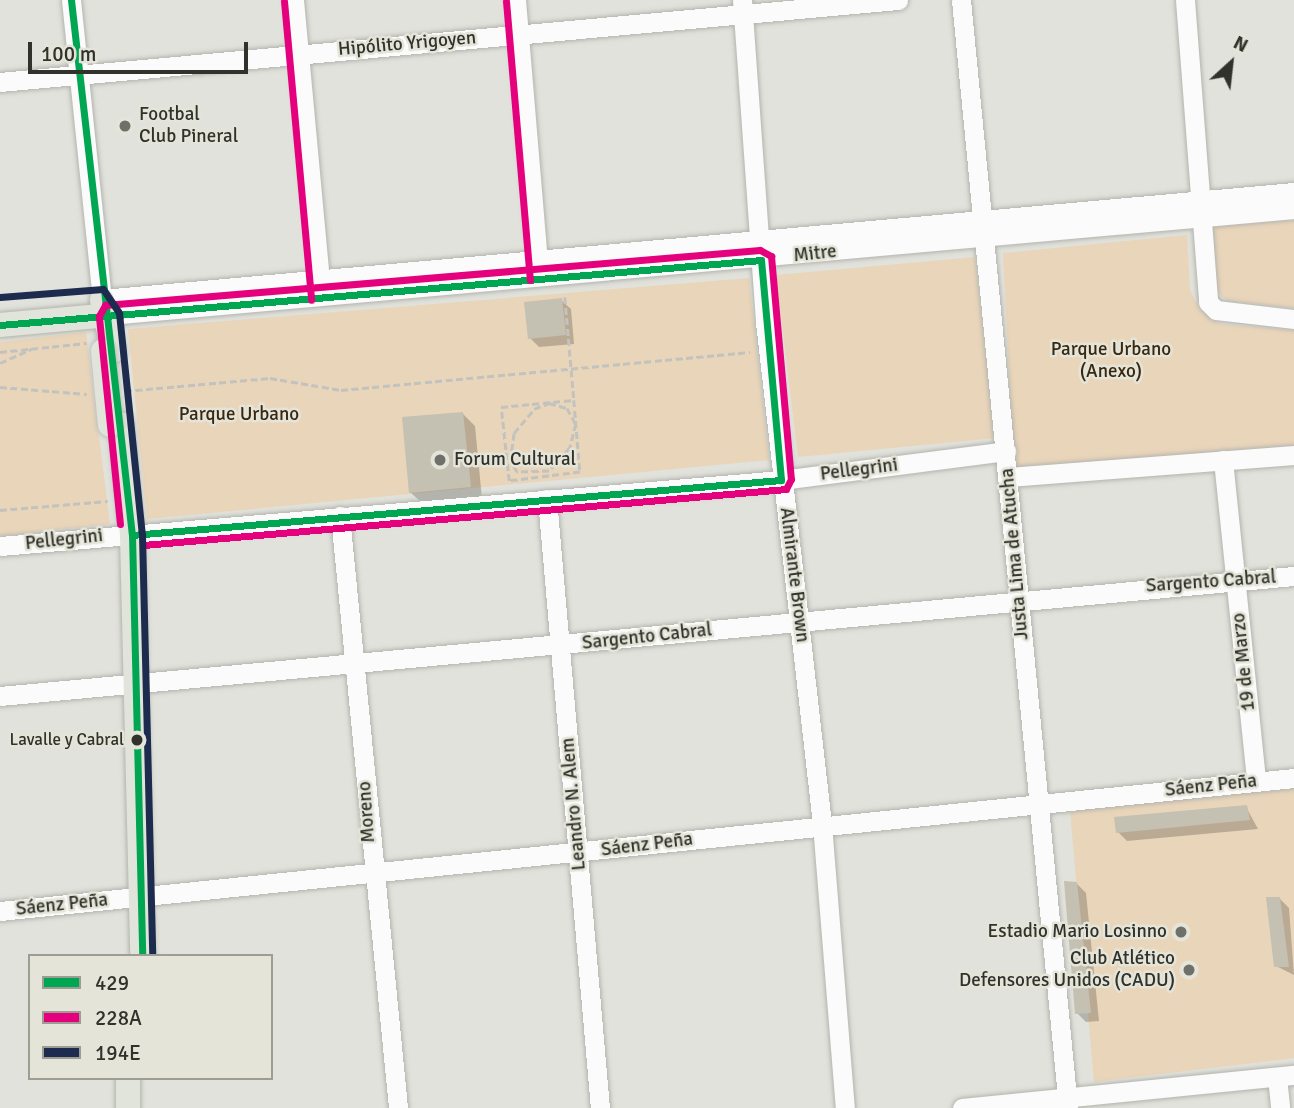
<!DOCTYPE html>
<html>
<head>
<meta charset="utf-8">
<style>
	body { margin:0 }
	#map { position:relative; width:1294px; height:1108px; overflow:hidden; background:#e1e2db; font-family:Signika,sans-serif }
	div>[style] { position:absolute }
	.green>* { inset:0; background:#e9d5ba }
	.shadow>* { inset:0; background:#0003 }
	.building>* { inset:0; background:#c4c0b2 }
	.path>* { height:2.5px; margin-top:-1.25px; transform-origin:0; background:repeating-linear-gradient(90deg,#c2c2be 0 7px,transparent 0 10.5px) }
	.roads { filter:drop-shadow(0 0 2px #b4b4af) drop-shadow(0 0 2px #b4b4af) }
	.minor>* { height:19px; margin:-9.5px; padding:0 9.5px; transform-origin:9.5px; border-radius:9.5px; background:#fafbfa }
	.major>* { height:24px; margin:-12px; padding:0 12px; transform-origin:12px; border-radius:12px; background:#e0e4db }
	.bridges { filter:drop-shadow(0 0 2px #c0c0bd) drop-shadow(0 0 2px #c0c0bd) }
	.major-bridge>* { height:24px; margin:-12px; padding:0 12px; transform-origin:12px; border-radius:12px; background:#e0e4db }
	.bus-1>* { height:7px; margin:-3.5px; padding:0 3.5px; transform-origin:3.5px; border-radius:3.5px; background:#00a651 }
	.bus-2>* { height:7px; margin:-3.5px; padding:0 3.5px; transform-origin:3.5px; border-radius:3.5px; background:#e5007d }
	.bus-3>* { height:7px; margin:-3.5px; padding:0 3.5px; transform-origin:3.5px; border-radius:3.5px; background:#1d2b4f }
	.dots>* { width:19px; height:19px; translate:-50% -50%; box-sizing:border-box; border:4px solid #e4e5d8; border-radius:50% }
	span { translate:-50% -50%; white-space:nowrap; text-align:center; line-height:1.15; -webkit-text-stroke:5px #e4e5d8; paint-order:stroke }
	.bus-label { font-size:17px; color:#32322d }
	.right { translate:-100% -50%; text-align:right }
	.street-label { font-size:19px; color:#32322d }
	.poi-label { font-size:19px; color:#32322d }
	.left { translate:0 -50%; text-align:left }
	.park-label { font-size:19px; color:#392811 }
	.legend { position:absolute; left:28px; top:954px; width:245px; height:126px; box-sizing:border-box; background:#e4e5d8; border:2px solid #9d9d94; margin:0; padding:9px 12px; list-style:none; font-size:21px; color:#32322d }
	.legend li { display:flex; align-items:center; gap:14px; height:35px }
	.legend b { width:35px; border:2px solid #9d9d94 }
	.north { position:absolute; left:1196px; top:28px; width:70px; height:70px; -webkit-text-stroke:5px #e4e5d8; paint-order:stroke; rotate:27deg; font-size:19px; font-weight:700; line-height:28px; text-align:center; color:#32322d }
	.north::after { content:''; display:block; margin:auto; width:24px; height:32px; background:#32322d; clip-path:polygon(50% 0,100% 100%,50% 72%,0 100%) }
	.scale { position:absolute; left:28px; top:42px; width:220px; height:32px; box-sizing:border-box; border:4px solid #32322d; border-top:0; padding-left:9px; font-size:21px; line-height:24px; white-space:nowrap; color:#32322d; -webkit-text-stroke:5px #e4e5d8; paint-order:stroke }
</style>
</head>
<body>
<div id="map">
	<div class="green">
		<div style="clip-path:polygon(1294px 219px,1294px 308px,1227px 301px,1217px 291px,1209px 223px)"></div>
		<div style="clip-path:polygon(1187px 235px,1190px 290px,1200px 310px,1220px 324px,1294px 330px,1294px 449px,1014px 477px,1003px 253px)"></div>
		<div style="clip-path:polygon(975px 257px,996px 438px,798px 457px,776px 275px)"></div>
		<div style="clip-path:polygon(749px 278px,769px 460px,147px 519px,128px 329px)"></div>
		<div style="clip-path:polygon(86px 332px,110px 524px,0 536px,0 342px)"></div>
		<div style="clip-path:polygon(1294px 788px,1294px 1058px,1094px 1082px,1070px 811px)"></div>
	</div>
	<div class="shadow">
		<div style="clip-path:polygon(561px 300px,571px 309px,574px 344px,539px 347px,530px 338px)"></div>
		<div style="clip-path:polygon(463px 414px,475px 426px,482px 499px,423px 504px,410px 492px)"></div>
		<div style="clip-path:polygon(1246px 807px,1258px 829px,1127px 841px,1118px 832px)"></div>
		<div style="clip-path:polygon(1077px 884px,1086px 893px,1099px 1021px,1086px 1022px,1077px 1013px)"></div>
		<div style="clip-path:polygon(1279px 898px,1289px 908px,1294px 975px,1276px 966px)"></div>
	</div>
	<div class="building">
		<div style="clip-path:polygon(562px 298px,566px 335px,528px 339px,524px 302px)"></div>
		<div style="clip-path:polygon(463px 412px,471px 487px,409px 493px,402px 417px)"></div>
		<div style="clip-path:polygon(1247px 805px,1250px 820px,1116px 833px,1114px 817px)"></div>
		<div style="clip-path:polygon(1064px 881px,1077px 882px,1091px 1013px,1075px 1014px)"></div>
		<div style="clip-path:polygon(1266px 897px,1280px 897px,1289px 967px,1274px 967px)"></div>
	</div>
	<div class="path">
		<div style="left:565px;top:297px;width:103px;rotate:85deg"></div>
		<div style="left:0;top:352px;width:87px;rotate:-5.9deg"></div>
		<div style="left:0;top:363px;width:34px;rotate:-24deg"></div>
		<div style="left:0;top:387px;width:87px;rotate:4.6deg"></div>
		<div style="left:125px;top:391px;width:146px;rotate:-5.1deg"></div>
		<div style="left:270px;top:378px;width:72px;rotate:9.6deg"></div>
		<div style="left:341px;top:390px;width:411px;rotate:-5.3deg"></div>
		<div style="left:574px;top:400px;width:72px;rotate:85.2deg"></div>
		<div style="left:580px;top:472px;width:72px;rotate:172.8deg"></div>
		<div style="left:509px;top:481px;width:74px;rotate:-96.2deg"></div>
		<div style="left:501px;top:407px;width:73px;rotate:-5.5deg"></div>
		<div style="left:549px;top:403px;width:19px;rotate:16deg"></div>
		<div style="left:567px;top:408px;width:18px;rotate:61deg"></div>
		<div style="left:576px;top:424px;width:25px;rotate:104deg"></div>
		<div style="left:570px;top:448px;width:31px;rotate:132deg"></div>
		<div style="left:549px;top:471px;width:32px;rotate:178deg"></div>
		<div style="left:517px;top:472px;width:13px;rotate:-122deg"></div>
		<div style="left:510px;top:461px;width:28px;rotate:-82deg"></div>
		<div style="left:514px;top:433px;width:31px;rotate:-50deg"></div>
		<div style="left:534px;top:409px;width:16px;rotate:-22deg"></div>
		<div style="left:0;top:510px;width:108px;rotate:-4.8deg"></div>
	</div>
	<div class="roads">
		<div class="minor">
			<div style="left:71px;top:0;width:301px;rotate:84.1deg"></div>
			<div style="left:102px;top:299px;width:1197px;rotate:-5.13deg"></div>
			<div style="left:294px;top:0;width:292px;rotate:84.7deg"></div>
			<div style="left:516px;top:0;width:276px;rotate:85.2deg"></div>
			<div style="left:742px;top:0;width:323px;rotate:85.9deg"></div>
			<div style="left:765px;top:322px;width:505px;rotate:83.52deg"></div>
			<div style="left:822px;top:824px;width:285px;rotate:85.4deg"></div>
			<div style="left:961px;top:0;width:1113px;rotate:84.48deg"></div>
			<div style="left:1185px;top:0;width:303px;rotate:85.6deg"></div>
			<div style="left:1208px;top:302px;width:11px;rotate:45deg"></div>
			<div style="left:1216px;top:310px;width:79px;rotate:6.6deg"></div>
			<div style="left:0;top:82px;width:902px;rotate:-5.22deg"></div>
			<div style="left:109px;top:315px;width:1190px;rotate:-5.11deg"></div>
			<div style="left:1223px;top:460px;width:323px;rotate:84.1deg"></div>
			<div style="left:1008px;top:477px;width:287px;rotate:-4.4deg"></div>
			<div style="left:547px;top:499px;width:611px;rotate:85.03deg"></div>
			<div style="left:340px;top:516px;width:595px;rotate:84.4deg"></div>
			<div style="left:0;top:546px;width:784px;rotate:-4.83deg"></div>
			<div style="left:781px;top:480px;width:227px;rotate:-7.3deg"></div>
			<div style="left:0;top:696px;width:1300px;rotate:-5.3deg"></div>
			<div style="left:0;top:911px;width:1301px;rotate:-5.87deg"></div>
			<div style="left:1277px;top:1077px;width:31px;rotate:84deg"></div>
			<div style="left:962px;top:1108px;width:334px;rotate:-5.7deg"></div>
		</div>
		<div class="major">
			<div style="left:102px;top:300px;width:52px;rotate:77.8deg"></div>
			<div style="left:0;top:325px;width:109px;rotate:-5.2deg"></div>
			<div style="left:121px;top:424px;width:112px;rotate:84.3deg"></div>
			<div style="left:132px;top:535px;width:421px;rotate:88.6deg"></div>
			<div style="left:128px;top:1078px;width:30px;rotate:90deg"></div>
		</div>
	</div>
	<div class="bridges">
		<div class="major-bridge">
			<div style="left:103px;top:351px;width:74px;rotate:84.6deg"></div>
		</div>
	</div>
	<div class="bus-1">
		<div style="left:71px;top:0;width:538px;rotate:83.5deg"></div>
		<div style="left:132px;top:535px;width:421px;rotate:88.6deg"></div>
		<div style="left:0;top:325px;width:764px;rotate:-4.88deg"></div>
		<div style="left:761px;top:260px;width:221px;rotate:84.8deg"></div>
		<div style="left:781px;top:480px;width:651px;rotate:175.16deg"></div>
	</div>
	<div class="bus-2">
		<div style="left:284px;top:1px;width:300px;rotate:84.8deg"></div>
		<div style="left:506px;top:1px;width:280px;rotate:85.1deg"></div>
		<div style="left:120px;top:524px;width:209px;rotate:-95.8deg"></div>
		<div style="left:99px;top:316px;width:13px;rotate:-61deg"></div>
		<div style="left:105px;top:305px;width:657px;rotate:-4.8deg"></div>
		<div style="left:760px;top:250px;width:13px;rotate:29deg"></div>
		<div style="left:771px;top:256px;width:224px;rotate:84.9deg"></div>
		<div style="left:791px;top:479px;width:11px;rotate:117deg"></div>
		<div style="left:786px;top:489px;width:645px;rotate:175.02deg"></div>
	</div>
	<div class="bus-3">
		<div style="left:0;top:297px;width:103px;rotate:-4.4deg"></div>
		<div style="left:103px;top:289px;width:29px;rotate:56deg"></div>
		<div style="left:119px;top:313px;width:223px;rotate:84.1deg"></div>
		<div style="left:142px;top:535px;width:421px;rotate:88.6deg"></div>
	</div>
	<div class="dots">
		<div style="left:125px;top:126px;background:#6f706a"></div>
		<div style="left:440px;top:460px;background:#6f706a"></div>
		<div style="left:137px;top:740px;background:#32322d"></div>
		<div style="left:1181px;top:932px;background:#6f706a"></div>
		<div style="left:1189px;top:970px;background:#6f706a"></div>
	</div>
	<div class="bus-label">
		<span class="right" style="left:124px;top:740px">Lavalle y Cabral</span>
	</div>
	<div class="street-label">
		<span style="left:407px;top:44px;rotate:-5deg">Hipólito Yrigoyen</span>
		<span style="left:815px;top:254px;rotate:-6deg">Mitre</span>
		<span style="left:859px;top:470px;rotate:-7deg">Pellegrini</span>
		<span style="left:64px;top:540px;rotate:-6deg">Pellegrini</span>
		<span style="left:1015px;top:554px;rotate:-95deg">Justa Lima de Atucha</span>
		<span style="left:794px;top:575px;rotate:83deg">Almirante Brown</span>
		<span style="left:1211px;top:582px;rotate:-4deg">Sargento Cabral</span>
		<span style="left:647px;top:637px;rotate:-6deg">Sargento Cabral</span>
		<span style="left:1244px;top:662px;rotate:-96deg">19 de Marzo</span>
		<span style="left:1211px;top:786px;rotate:-6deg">Sáenz Peña</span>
		<span style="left:574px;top:804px;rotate:-95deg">Leandro N. Alem</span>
		<span style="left:367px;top:812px;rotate:-94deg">Moreno</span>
		<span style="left:647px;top:845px;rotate:-7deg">Sáenz Peña</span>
		<span style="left:62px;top:905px;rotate:-6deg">Sáenz Peña</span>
	</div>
	<div class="poi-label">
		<span class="left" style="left:139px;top:126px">Footbal<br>Club Pineral</span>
		<span class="left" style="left:454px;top:460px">Forum Cultural</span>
		<span class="right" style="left:1167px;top:932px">Estadio Mario Losinno</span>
		<span class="right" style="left:1175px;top:970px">Club Atlético<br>Defensores Unidos (CADU)</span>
	</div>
	<div class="park-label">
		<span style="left:1111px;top:361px">Parque Urbano<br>(Anexo)</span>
		<span style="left:239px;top:415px">Parque Urbano</span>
	</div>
	<ul class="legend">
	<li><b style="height:9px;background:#00a651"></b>429</li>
	<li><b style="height:9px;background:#e5007d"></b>228A</li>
	<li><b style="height:9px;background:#1d2b4f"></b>194E</li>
	</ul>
	<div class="north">N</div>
	<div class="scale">100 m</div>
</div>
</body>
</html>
